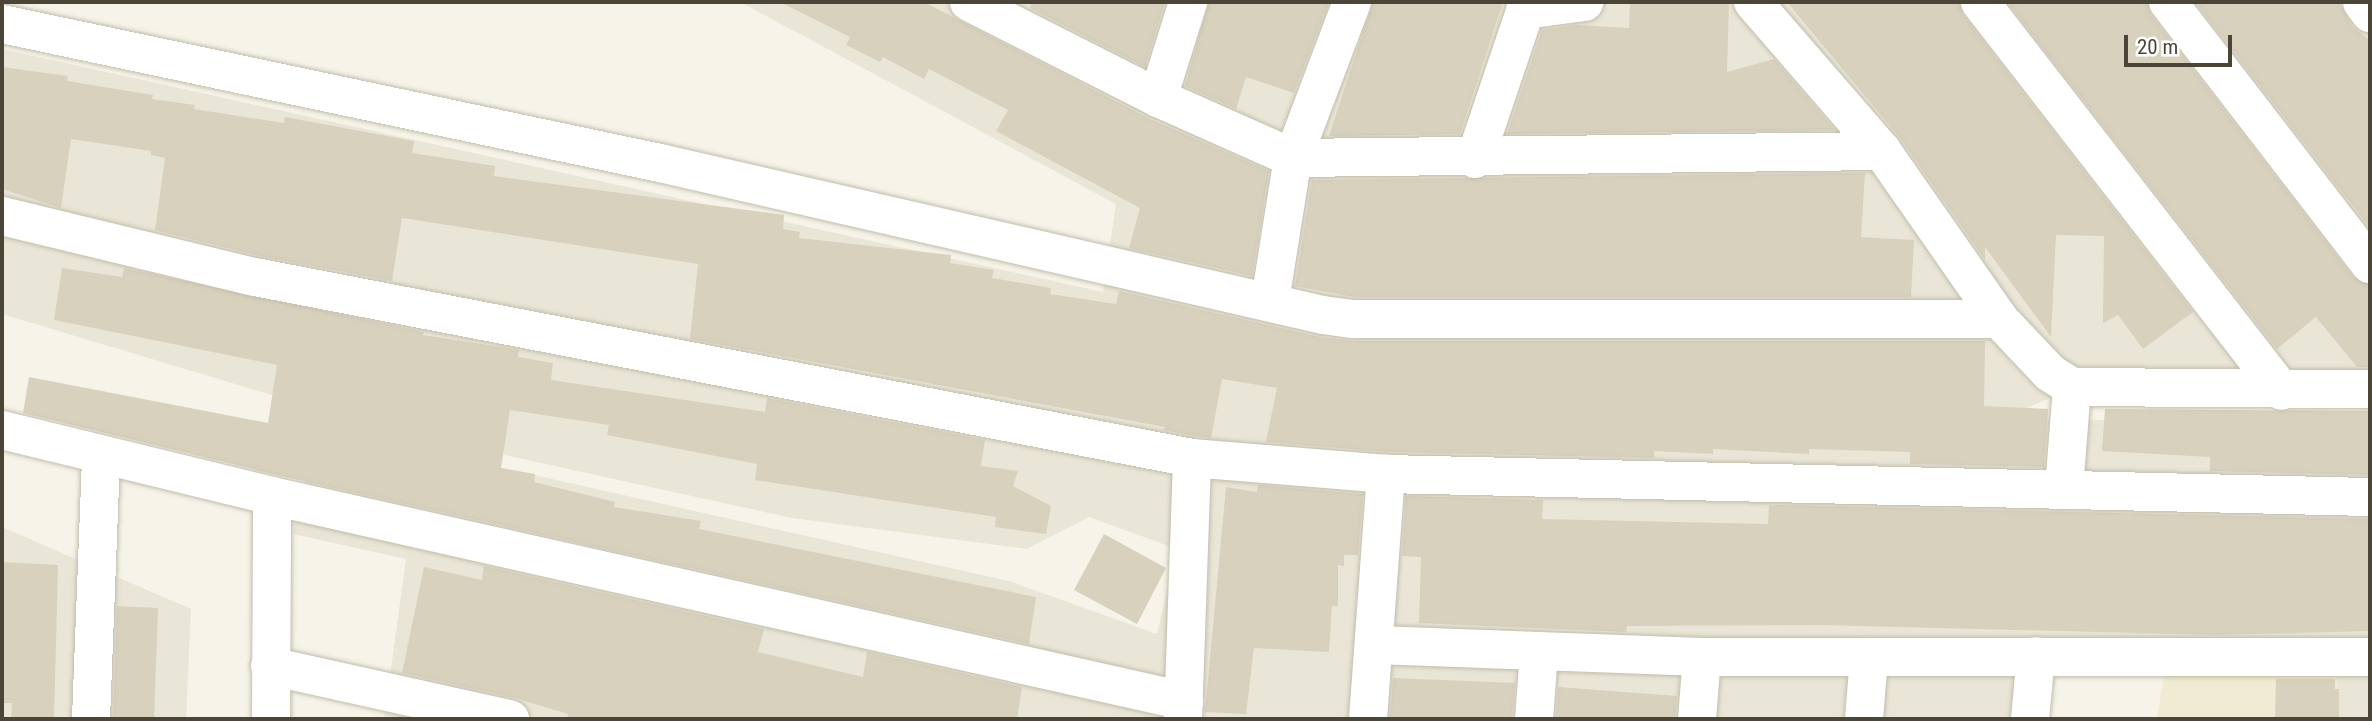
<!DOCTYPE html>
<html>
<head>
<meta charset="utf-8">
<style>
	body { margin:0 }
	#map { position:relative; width:2372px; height:721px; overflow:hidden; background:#f6f3e9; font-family:"Roboto Condensed",sans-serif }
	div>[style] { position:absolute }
	.residential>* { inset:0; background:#eae6d7 }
	.education>* { inset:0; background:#f0ebd2 }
	.building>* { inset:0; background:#d8d1be }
	.roads { filter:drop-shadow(0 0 2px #c2bdab) drop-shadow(0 0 2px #c2bdab) }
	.minor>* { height:38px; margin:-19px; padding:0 19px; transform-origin:19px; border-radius:19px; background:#fff }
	span { translate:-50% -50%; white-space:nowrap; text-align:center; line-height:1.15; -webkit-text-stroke:5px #fff; paint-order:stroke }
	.frame { position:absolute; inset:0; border:4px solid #4a4537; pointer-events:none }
	.scale { position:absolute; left:2124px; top:35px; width:108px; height:32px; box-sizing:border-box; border:4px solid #4a4537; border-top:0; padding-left:9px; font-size:21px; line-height:24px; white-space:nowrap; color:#4a4537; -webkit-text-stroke:5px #fff; paint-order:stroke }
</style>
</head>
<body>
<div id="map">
	<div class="residential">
		<div style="clip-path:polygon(740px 2px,2370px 2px,2370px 387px,2086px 382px,2004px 418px,2370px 425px,2370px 719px,2339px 719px,2336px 660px,2049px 650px,2043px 719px,384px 719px,406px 559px,293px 534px,318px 427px,1009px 581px,1157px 634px,1177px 549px,1089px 517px,1027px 549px,792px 518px,382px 428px,2px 314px,2px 49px,1103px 292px,1116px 204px)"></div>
		<div style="clip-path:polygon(2px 527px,191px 609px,186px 719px,2px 719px)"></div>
	</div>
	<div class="education">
		<div style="clip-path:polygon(2167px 654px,2336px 659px,2339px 719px,2157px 719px)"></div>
	</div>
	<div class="building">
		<div style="clip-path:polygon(780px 2px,924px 2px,1148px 118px,1269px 171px,1252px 276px,1129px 248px,1140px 208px,996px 131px,1008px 110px,929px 69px,924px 79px,883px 57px,880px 62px,846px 45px,850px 37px)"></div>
		<div style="clip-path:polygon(1032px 2px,1165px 2px,1145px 67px,1030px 8px)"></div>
		<div style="clip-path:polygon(1209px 2px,1329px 2px,1294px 93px,1246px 77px,1236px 109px,1185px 86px)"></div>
		<div style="clip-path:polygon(1373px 2px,1503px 2px,1460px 134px,1329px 136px)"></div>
		<div style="clip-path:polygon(1630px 2px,1729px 2px,1727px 72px,1774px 59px,1835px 130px,1507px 134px,1542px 30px,1577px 25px,1629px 28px)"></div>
		<div style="clip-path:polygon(1787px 2px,1959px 2px,1963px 15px,2193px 312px,2143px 349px,2118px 315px,2103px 323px,2104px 236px,2056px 235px,2051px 337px,1985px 247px,1985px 260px,1900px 138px)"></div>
		<div style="clip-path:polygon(2007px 2px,2147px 2px,2151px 15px,2353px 277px,2370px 285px,2370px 367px,2357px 367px,2316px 317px,2277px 349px)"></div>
		<div style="clip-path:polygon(2195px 2px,2339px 2px,2352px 26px,2370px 41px,2370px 228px)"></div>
		<div style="clip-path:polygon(2px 67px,68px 76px,67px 81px,153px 95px,152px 99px,195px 105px,194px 109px,284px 123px,285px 117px,414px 141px,412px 153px,495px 166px,494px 176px,784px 215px,783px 229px,800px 232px,799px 238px,951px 255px,950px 263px,994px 270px,992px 278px,1051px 288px,1050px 294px,1116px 304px,1119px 291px,1320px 337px,1353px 341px,1985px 341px,1984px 406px,2048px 409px,2044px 467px,1910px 464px,1910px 452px,1809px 449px,1809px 454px,1713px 449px,1713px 454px,1654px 451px,1654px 458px,1387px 452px,1266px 442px,1277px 388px,1222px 379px,1211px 438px,1195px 436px,1164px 430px,1165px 427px,690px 339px,698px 264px,402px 218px,392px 281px,260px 256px,155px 230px,165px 158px,151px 155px,151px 151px,71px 139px,61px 208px,2px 189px)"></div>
		<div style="clip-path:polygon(1865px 173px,1861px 237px,1914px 240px,1911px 297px,1354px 297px,1295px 286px,1312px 180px)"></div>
		<div style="clip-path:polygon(62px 268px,122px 277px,124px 268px,424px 332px,423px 335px,519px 350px,518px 357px,553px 363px,551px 380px,765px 412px,767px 398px,985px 440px,981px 466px,1018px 471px,1013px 486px,1051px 506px,1046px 534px,995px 527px,996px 517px,755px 480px,757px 464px,607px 435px,609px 425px,510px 410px,501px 468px,535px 474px,534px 482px,615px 502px,614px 507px,701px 521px,699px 529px,1036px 597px,1029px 644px,277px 475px,23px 413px,29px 377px,268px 423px,277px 365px,54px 320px)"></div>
		<div style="clip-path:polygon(2105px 409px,2370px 411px,2370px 475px,2210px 471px,2210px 457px,2102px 451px)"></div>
		<div style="clip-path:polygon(1258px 485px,1363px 494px,1358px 555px,1344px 555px,1344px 566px,1338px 565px,1338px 606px,1332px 606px,1329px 652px,1254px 648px,1246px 714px,1205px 712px,1226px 487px,1257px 492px)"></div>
		<div style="clip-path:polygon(1406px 496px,1543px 500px,1542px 519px,1768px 524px,1769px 506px,1781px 505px,2370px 519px,2370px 631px,2215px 635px,1820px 625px,1627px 626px,1626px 632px,1419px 623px,1421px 557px,1402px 556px)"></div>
		<div style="clip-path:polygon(1104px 534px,1166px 568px,1137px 624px,1074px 590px)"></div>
		<div style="clip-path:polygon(2px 562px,58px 565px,54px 719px,11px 719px,12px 703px,2px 703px)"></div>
		<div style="clip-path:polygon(484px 566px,764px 629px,758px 652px,863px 677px,867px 652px,1022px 687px,1017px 719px,567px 719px,568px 714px,515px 698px,402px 673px,424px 567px,482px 580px)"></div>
		<div style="clip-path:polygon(117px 606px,158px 608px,154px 719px,113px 719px)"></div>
		<div style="clip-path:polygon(1393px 678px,1515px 683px,1512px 719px,1390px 719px)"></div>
		<div style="clip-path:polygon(2276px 679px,2335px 679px,2335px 689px,2339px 689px,2339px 719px,2275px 719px)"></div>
		<div style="clip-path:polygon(1558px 687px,1677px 696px,1675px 719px,1556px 719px)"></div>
	</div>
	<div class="roads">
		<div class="minor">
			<div style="left:969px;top:2px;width:212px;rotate:26.9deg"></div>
			<div style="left:1158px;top:98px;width:148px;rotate:24deg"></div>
			<div style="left:1293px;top:158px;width:589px;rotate:-0.68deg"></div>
			<div style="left:1753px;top:2px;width:197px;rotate:49.1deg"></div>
			<div style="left:1882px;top:151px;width:205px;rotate:55.1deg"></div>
			<div style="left:1999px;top:319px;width:74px;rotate:46.6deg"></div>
			<div style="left:2050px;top:373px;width:26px;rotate:32deg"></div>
			<div style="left:2072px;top:387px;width:298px;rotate:0.4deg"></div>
			<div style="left:1980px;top:2px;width:492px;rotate:52.2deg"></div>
			<div style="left:2168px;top:2px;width:331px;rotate:52.4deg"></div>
			<div style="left:2362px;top:2px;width:14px;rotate:54deg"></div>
			<div style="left:1525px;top:10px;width:60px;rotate:-7.7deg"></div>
			<div style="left:2px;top:24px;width:673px;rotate:11.93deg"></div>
			<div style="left:660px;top:163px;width:680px;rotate:12.91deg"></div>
			<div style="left:1323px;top:315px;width:30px;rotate:8deg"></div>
			<div style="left:1353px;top:319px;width:646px"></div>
			<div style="left:1158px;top:98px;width:101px;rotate:-72.6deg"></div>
			<div style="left:1475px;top:159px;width:166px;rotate:-71.3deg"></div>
			<div style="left:2px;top:216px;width:260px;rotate:13.6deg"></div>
			<div style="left:255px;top:277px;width:954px;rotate:10.93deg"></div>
			<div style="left:1192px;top:458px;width:195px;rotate:4.7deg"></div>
			<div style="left:1386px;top:474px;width:984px;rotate:1.34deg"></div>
			<div style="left:1270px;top:301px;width:145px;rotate:-80.9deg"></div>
			<div style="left:1293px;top:158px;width:167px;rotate:-69.3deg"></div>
			<div style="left:2px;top:430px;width:278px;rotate:13.7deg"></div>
			<div style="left:272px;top:496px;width:935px;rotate:12.67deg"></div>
			<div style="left:2064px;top:489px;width:102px;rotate:-85.5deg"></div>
			<div style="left:1376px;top:645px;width:326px;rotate:2.1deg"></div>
			<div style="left:1702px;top:657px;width:668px"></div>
			<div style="left:270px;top:666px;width:246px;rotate:12.5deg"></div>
			<div style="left:91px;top:719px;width:262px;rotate:-87.8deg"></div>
			<div style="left:271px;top:719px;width:223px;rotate:-89.7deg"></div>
			<div style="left:1183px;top:719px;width:261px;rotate:-88deg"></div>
			<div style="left:1368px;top:719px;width:246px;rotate:-85.8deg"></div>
			<div style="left:1534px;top:719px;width:67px;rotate:-85.7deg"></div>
			<div style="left:1697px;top:719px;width:62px;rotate:-85.4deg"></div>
			<div style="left:1864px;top:719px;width:62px;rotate:-85.4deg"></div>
			<div style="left:2030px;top:719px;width:63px;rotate:-84.6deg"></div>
		</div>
	</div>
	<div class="frame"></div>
	<div class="scale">20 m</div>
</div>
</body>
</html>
